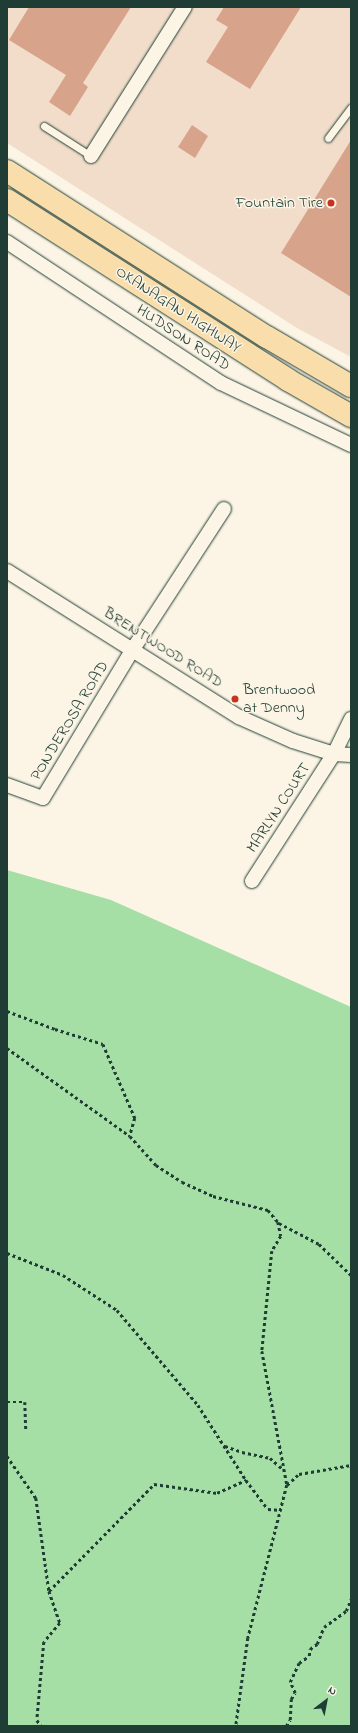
<!DOCTYPE html>
<html>
<head>
<meta charset="utf-8">
<style>
	body { margin:0 }
	#map { position:relative; width:358px; height:1733px; overflow:hidden; background:#fcf5e5; font-family:"Indie Flower",sans-serif }
	div>[style] { position:absolute }
	.built>* { inset:0; background:#f1ddca }
	.green>* { inset:0; background:#a5dfa5 }
	.building>* { inset:0; background:#d7a48b }
	.path>* { height:2.5px; margin-top:-1.25px; transform-origin:0; background:repeating-linear-gradient(90deg,#1f3d34 0 3px,transparent 0 6px) }
	.roads { filter:drop-shadow(0 0 1px #1f3d34) drop-shadow(0 0 1px #1f3d34) }
	.lane>* { height:7px; margin:-3.5px; padding:0 3.5px; transform-origin:3.5px; border-radius:3.5px; background:#fcf5e5 }
	.street>* { height:14px; margin:-7px; padding:0 7px; transform-origin:7px; border-radius:7px; background:#fcf5e5 }
	.highway>* { height:22px; margin:-11px; padding:0 11px; transform-origin:11px; border-radius:11px; background:#f9deab }
	.dots>* { width:11px; height:11px; translate:-50% -50%; box-sizing:border-box; border:2px solid #fcf5e5; border-radius:50% }
	span { translate:-50% -50%; white-space:nowrap; text-align:center; line-height:1.15; -webkit-text-stroke:3px #fcf5e5; paint-order:stroke }
	.poi-label { font-size:16px; color:#1f3d34 }
	.right { translate:-100% -50%; text-align:right }
	.left { translate:0 -50%; text-align:left }
	.street-label { font-size:16px; color:#1f3d34 }
	.frame { position:absolute; inset:0; border:8px solid #1f3d34; pointer-events:none }
	.north { position:absolute; left:306px; top:1681px; width:40px; height:40px; -webkit-text-stroke:3px #fcf5e5; paint-order:stroke; rotate:32deg; font-size:11px; font-weight:700; line-height:16px; text-align:center; color:#1f3d34 }
	.north::after { content:''; display:block; margin:auto; width:14px; height:18px; background:#1f3d34; clip-path:polygon(50% 0,100% 100%,50% 72%,0 100%) }
</style>
</head>
<body>
<div id="map">
	<div class="built">
		<div style="clip-path:polygon(7px 7px,351px 7px,351px 357px,297px 328px,7px 143px)"></div>
	</div>
	<div class="green">
		<div style="clip-path:polygon(7px 870px,111px 900px,351px 1007px,351px 1726px,7px 1726px)"></div>
	</div>
	<div class="building">
		<div style="clip-path:polygon(29px 7px,131px 7px,83px 83px,88px 87px,70px 116px,49px 102px,66px 75px,9px 40px)"></div>
		<div style="clip-path:polygon(224px 7px,301px 7px,250px 89px,206px 62px,228px 27px,216px 20px)"></div>
		<div style="clip-path:polygon(192px 125px,208px 136px,195px 158px,178px 147px)"></div>
		<div style="clip-path:polygon(351px 140px,351px 297px,281px 253px)"></div>
	</div>
	<div class="path">
		<div style="left:7px;top:1011px;width:51px;rotate:20.6deg"></div>
		<div style="left:55px;top:1029px;width:50px;rotate:17.4deg"></div>
		<div style="left:103px;top:1044px;width:81px;rotate:66.6deg"></div>
		<div style="left:135px;top:1118px;width:19px;rotate:106deg"></div>
		<div style="left:7px;top:1048px;width:151px;rotate:35.6deg"></div>
		<div style="left:130px;top:1136px;width:39px;rotate:48deg"></div>
		<div style="left:156px;top:1165px;width:31px;rotate:33deg"></div>
		<div style="left:182px;top:1182px;width:34px;rotate:24deg"></div>
		<div style="left:213px;top:1196px;width:57px;rotate:14.3deg"></div>
		<div style="left:268px;top:1210px;width:16px;rotate:50deg"></div>
		<div style="left:278px;top:1222px;width:14px;rotate:78deg"></div>
		<div style="left:281px;top:1236px;width:17px;rotate:121deg"></div>
		<div style="left:272px;top:1251px;width:100px;rotate:95.7deg"></div>
		<div style="left:262px;top:1351px;width:136px;rotate:79.4deg"></div>
		<div style="left:287px;top:1485px;width:158px;rotate:104.3deg"></div>
		<div style="left:248px;top:1638px;width:89px;rotate:97.8deg"></div>
		<div style="left:279px;top:1223px;width:45px;rotate:27.7deg"></div>
		<div style="left:319px;top:1244px;width:45px;rotate:44.1deg"></div>
		<div style="left:7px;top:1253px;width:60px;rotate:21.4deg"></div>
		<div style="left:63px;top:1275px;width:64px;rotate:32.9deg"></div>
		<div style="left:117px;top:1310px;width:125px;rotate:49.5deg"></div>
		<div style="left:198px;top:1405px;width:89px;rotate:57.4deg"></div>
		<div style="left:246px;top:1480px;width:36px;rotate:53deg"></div>
		<div style="left:268px;top:1509px;width:13px;rotate:4deg"></div>
		<div style="left:7px;top:1402px;width:18px"></div>
		<div style="left:25px;top:1402px;width:27px;rotate:88deg"></div>
		<div style="left:225px;top:1446px;width:18px;rotate:19deg"></div>
		<div style="left:242px;top:1452px;width:29px;rotate:12deg"></div>
		<div style="left:270px;top:1458px;width:18px;rotate:41deg"></div>
		<div style="left:7px;top:1456px;width:51px;rotate:55.4deg"></div>
		<div style="left:36px;top:1498px;width:94px;rotate:82deg"></div>
		<div style="left:49px;top:1591px;width:34px;rotate:71deg"></div>
		<div style="left:60px;top:1623px;width:25px;rotate:130deg"></div>
		<div style="left:44px;top:1642px;width:78px;rotate:95.1deg"></div>
		<div style="left:37px;top:1720px;width:7px;rotate:56deg"></div>
		<div style="left:287px;top:1485px;width:16px;rotate:-43deg"></div>
		<div style="left:299px;top:1474px;width:53px;rotate:-9.8deg"></div>
		<div style="left:49px;top:1591px;width:150px;rotate:-45.5deg"></div>
		<div style="left:154px;top:1484px;width:64px;rotate:8.1deg"></div>
		<div style="left:217px;top:1493px;width:32px;rotate:-24deg"></div>
		<div style="left:286px;top:1726px;width:7px;rotate:-56deg"></div>
		<div style="left:290px;top:1720px;width:21px;rotate:-87deg"></div>
		<div style="left:291px;top:1699px;width:7px;rotate:-56deg"></div>
		<div style="left:295px;top:1693px;width:12px;rotate:-114deg"></div>
		<div style="left:290px;top:1682px;width:21px;rotate:-65deg"></div>
		<div style="left:299px;top:1663px;width:12px;rotate:-35deg"></div>
		<div style="left:309px;top:1656px;width:7px;rotate:-82deg"></div>
		<div style="left:310px;top:1649px;width:9px;rotate:-36deg"></div>
		<div style="left:317px;top:1644px;width:18px;rotate:-68deg"></div>
		<div style="left:324px;top:1627px;width:27px;rotate:-36deg"></div>
		<div style="left:346px;top:1611px;width:13px;rotate:-67deg"></div>
	</div>
	<div class="roads">
		<div class="lane">
			<div style="left:44px;top:126px;width:56px;rotate:32.6deg"></div>
			<div style="left:328px;top:138px;width:38px;rotate:-53deg"></div>
		</div>
		<div class="street">
			<div style="left:91px;top:156px;width:176px;rotate:-57.8deg"></div>
			<div style="left:7px;top:242px;width:256px;rotate:33.4deg"></div>
			<div style="left:221px;top:383px;width:144px;rotate:25.5deg"></div>
			<div style="left:7px;top:571px;width:274px;rotate:32.2deg"></div>
			<div style="left:239px;top:717px;width:59px;rotate:24deg"></div>
			<div style="left:293px;top:741px;width:43px;rotate:17.6deg"></div>
			<div style="left:334px;top:754px;width:17px;rotate:3deg"></div>
			<div style="left:7px;top:785px;width:38px;rotate:20deg"></div>
			<div style="left:43px;top:798px;width:174px;rotate:-58.9deg"></div>
			<div style="left:133px;top:649px;width:167px;rotate:-57deg"></div>
			<div style="left:252px;top:881px;width:151px;rotate:-57.2deg"></div>
			<div style="left:334px;top:754px;width:39px;rotate:-64deg"></div>
		</div>
		<div class="highway">
			<div style="left:7px;top:171px;width:308px;rotate:32.6deg"></div>
			<div style="left:267px;top:337px;width:97px;rotate:30.3deg"></div>
			<div style="left:7px;top:200px;width:334px;rotate:32.6deg"></div>
			<div style="left:288px;top:380px;width:73px;rotate:29.7deg"></div>
		</div>
	</div>
	<div class="dots">
		<div style="left:331px;top:203px;background:#c8321e"></div>
		<div style="left:235px;top:699px;background:#c8321e"></div>
	</div>
	<div class="poi-label">
		<span class="right" style="left:323px;top:203px">Fountain Tire</span>
		<span class="left" style="left:243px;top:699px">Brentwood<br>at Denny</span>
	</div>
	<div class="street-label">
		<span style="left:178px;top:310px;rotate:33deg">OKANAGAN HIGHWAY</span>
		<span style="left:183px;top:338px;rotate:33deg">HUDSON ROAD</span>
		<span style="left:163px;top:648px;rotate:32deg">BRENTWOOD ROAD</span>
		<span style="left:70px;top:721px;rotate:-59deg">PONDEROSA ROAD</span>
		<span style="left:279px;top:808px;rotate:-57deg">MARLYN COURT</span>
	</div>
	<div class="frame"></div>
	<div class="north">N</div>
</div>
</body>
</html>
